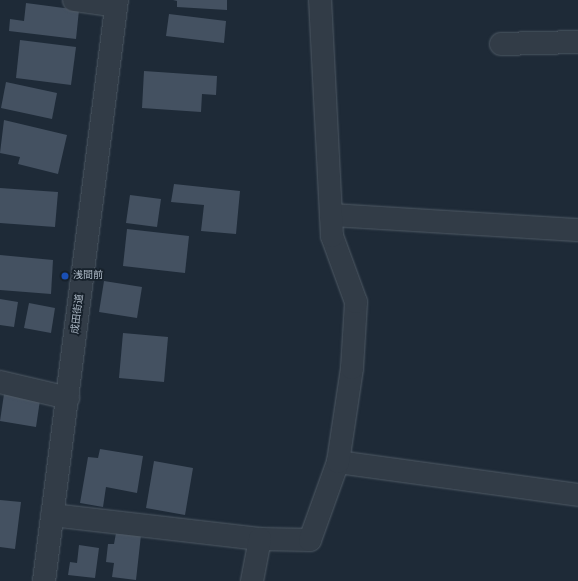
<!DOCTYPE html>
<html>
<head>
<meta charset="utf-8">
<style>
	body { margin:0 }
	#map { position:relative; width:578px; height:581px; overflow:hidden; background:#1e2a37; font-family:"Nunito Sans","Noto Sans JP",sans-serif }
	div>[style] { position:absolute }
	.building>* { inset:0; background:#445161 }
	.roads { filter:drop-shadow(0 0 1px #4f5a65) drop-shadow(0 0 1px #4f5a65) }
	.minor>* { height:22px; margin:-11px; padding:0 11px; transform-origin:11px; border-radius:11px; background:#323c47 }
	.dots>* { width:11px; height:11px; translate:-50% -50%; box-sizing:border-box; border:2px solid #17212b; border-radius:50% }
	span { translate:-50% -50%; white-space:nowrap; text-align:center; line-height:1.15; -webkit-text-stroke:3.5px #17212b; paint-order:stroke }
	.poi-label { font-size:10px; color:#abb7c4 }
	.left { translate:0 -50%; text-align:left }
	.street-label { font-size:10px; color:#abb7c4 }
</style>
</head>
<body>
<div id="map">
	<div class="building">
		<div style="clip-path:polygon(173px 0,227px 0,227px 10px,177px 7px,177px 1px)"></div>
		<div style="clip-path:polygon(26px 3px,79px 10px,76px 39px,9px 31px,10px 19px,24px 21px)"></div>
		<div style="clip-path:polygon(169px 14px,226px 21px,224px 43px,166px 36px)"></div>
		<div style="clip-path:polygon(20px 40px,76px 47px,71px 85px,16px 78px)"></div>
		<div style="clip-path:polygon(144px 71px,217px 76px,216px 95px,202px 94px,201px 112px,142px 108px)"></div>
		<div style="clip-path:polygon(6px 82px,57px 93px,52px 119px,1px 108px)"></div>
		<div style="clip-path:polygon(4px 120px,67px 135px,58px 174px,18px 164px,20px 157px,0 153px)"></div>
		<div style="clip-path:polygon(174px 184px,240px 191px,236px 234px,201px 231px,204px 205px,171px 202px)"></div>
		<div style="clip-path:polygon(0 188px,58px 192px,55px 227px,0 223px)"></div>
		<div style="clip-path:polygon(130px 195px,161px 199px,157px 227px,126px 223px)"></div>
		<div style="clip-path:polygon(127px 229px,189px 236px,185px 273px,123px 266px)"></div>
		<div style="clip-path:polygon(0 255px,53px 260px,51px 294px,0 290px)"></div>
		<div style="clip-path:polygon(104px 281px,142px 287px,137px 318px,99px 312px)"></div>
		<div style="clip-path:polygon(0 299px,18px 302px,14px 327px,0 325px)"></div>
		<div style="clip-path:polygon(29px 303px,55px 308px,51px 333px,24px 328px)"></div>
		<div style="clip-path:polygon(123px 333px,168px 337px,164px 382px,119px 378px)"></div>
		<div style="clip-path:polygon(4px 394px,40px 400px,36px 427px,0 421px)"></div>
		<div style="clip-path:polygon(100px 449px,143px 456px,137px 493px,106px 487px,103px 507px,80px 503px,88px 457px,98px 458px)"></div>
		<div style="clip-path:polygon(154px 461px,193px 468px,185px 515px,146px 508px)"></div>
		<div style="clip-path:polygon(0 500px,21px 502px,15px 549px,0 547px)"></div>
		<div style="clip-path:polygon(116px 533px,141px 535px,136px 580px,112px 577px,114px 563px,106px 562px,108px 544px,114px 544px)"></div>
		<div style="clip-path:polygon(79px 545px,99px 548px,95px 578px,68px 575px,70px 562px,77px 563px)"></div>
	</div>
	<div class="roads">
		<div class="minor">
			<div style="left:74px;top:0;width:42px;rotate:8.1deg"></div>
			<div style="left:501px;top:44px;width:77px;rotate:-1.5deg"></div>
			<div style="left:331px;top:215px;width:247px;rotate:3.5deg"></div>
			<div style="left:0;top:382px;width:70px;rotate:13.2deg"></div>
			<div style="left:338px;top:462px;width:242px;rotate:7.8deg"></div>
			<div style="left:52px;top:515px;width:209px;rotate:6.6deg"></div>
			<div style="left:260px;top:539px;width:50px;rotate:1.1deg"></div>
			<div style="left:310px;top:540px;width:83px;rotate:-70.3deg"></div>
			<div style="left:338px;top:462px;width:95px;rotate:-81.5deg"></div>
			<div style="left:352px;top:368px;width:66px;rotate:-86.5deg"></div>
			<div style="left:356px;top:302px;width:70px;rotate:-110deg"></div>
			<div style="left:332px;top:236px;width:236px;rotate:-92.9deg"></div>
			<div style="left:44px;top:581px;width:586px;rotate:-82.84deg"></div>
			<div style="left:252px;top:581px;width:43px;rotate:-79.2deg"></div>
		</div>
	</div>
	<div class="dots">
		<div style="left:65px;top:276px;background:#1a4fb4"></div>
	</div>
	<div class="poi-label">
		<span class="left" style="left:73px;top:276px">浅間前</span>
	</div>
	<div class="street-label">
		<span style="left:78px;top:314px;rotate:-83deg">成田街道</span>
	</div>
</div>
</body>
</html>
